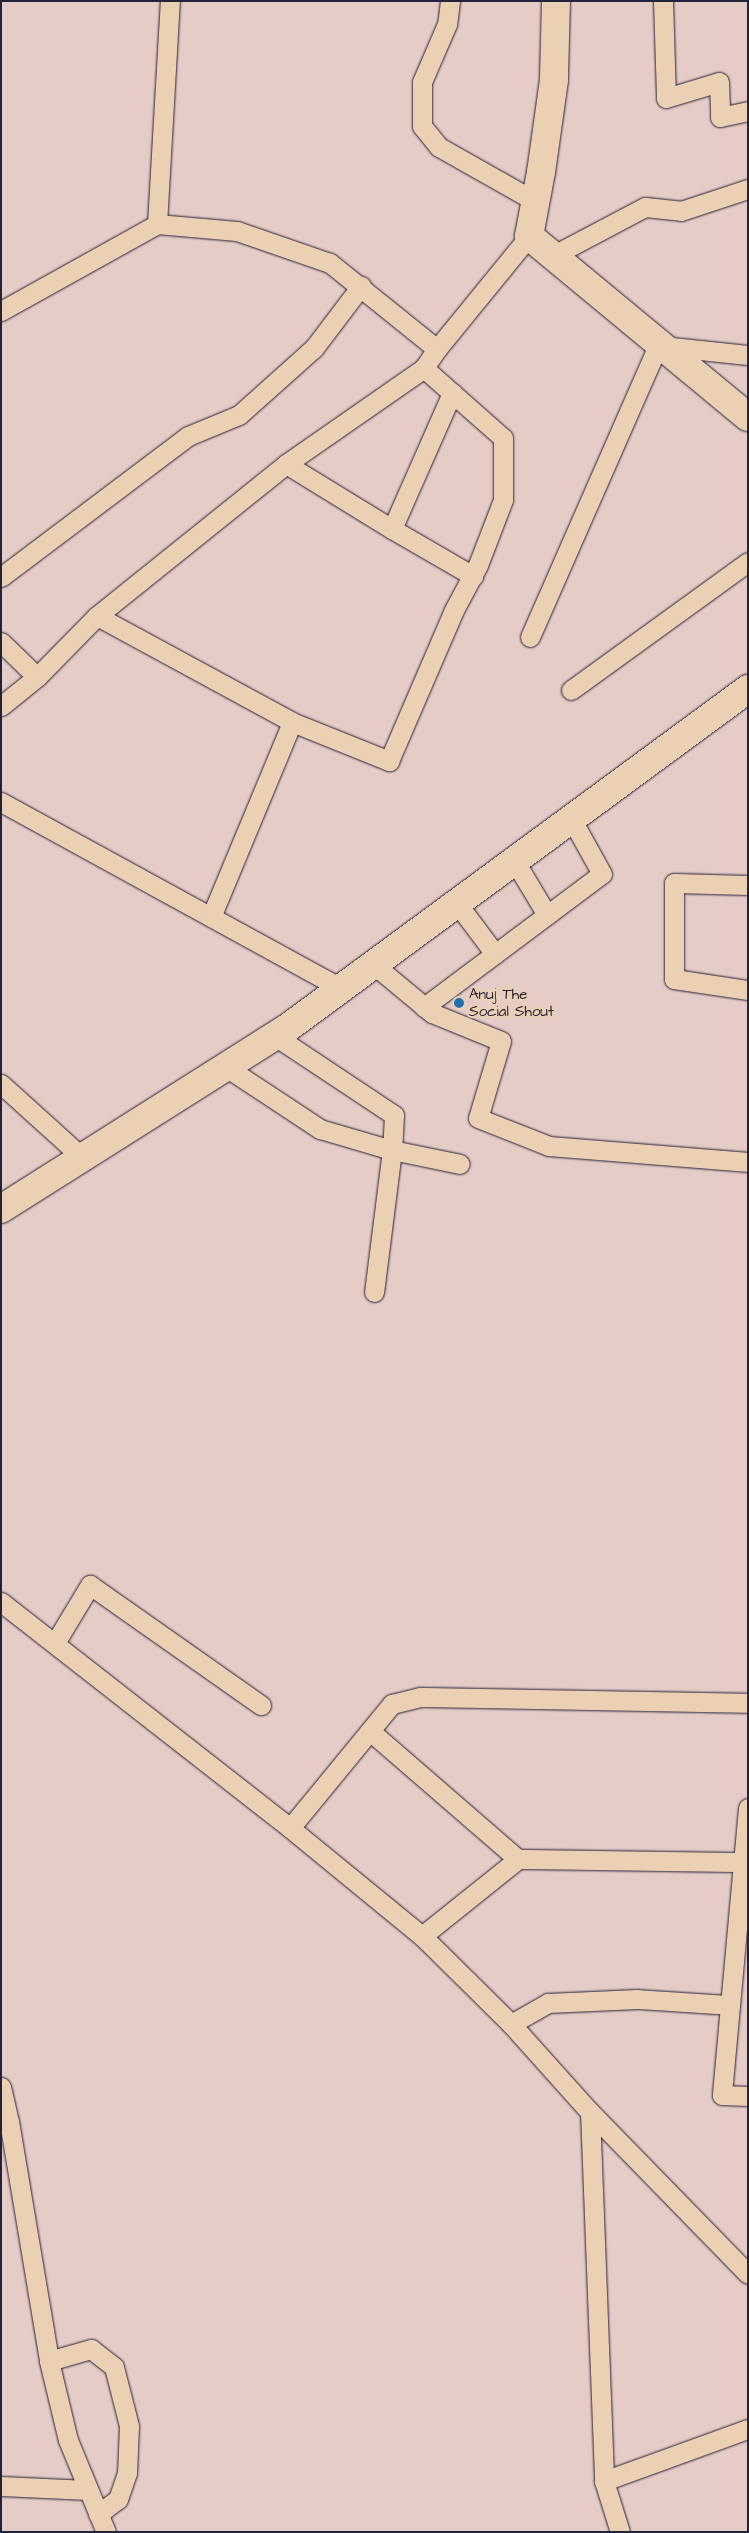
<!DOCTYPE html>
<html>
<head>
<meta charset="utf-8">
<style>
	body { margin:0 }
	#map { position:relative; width:749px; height:2533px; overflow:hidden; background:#e6ccc6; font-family:"Architects Daughter",sans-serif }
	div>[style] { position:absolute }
	.roads { filter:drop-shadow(0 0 1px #22223b) drop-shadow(0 0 1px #22223b) }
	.street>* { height:19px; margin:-9.5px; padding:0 9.5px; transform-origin:9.5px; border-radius:9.5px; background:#ecd0b3 }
	.secondary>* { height:28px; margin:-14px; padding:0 14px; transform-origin:14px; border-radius:14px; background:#ecd0b3 }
	.dots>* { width:14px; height:14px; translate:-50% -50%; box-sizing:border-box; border:2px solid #ecd0b3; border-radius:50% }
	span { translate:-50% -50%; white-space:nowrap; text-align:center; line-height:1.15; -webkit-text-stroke:4px #ecd0b3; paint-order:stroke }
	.poi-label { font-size:15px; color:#22223b }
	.left { translate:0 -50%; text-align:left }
	.frame { position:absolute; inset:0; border:2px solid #22223b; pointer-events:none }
</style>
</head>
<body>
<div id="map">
	<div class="roads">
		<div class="street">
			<div style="left:450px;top:1px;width:23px;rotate:97deg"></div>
			<div style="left:447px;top:24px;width:63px;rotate:113.3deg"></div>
			<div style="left:422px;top:82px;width:44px;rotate:90deg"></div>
			<div style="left:422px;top:126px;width:27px;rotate:51deg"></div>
			<div style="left:439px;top:147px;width:110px;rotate:29.4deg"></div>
			<div style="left:663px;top:1px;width:97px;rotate:88.2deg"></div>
			<div style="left:666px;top:98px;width:55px;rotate:-16.8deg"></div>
			<div style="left:719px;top:82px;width:35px;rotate:88deg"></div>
			<div style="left:720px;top:117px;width:29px;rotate:-12deg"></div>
			<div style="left:157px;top:224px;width:223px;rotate:-86.7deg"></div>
			<div style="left:554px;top:255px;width:103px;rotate:-27.8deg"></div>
			<div style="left:645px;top:207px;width:36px;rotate:6deg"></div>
			<div style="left:681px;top:211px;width:71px;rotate:-18.2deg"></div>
			<div style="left:1px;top:311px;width:179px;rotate:-29.1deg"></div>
			<div style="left:157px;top:224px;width:80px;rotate:5deg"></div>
			<div style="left:237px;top:231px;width:98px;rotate:19deg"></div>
			<div style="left:330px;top:263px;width:137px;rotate:38.8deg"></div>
			<div style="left:662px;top:346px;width:86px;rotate:6deg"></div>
			<div style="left:286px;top:464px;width:124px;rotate:31.5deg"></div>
			<div style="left:392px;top:529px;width:94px;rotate:30.1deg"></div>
			<div style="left:392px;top:529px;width:149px;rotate:-66.2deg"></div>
			<div style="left:1px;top:577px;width:234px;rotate:-37deg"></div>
			<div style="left:188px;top:436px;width:55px;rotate:-22.4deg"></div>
			<div style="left:239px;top:415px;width:101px;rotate:-41.8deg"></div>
			<div style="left:314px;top:348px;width:78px;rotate:-52.8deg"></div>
			<div style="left:97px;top:616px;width:222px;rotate:28.5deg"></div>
			<div style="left:292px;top:722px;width:105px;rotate:21.9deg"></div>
			<div style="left:389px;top:761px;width:164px;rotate:-66.7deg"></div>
			<div style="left:454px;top:610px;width:51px;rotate:-61.9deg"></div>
			<div style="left:478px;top:565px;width:70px;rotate:-69deg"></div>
			<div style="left:503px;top:500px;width:62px;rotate:-90deg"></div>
			<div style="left:503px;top:438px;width:106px;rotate:-138.5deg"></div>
			<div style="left:530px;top:637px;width:321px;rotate:-66.3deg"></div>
			<div style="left:1px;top:642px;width:50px;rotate:44.2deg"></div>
			<div style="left:571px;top:690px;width:218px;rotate:-35.9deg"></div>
			<div style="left:1px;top:706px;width:46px;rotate:-38.9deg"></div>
			<div style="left:37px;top:677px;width:86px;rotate:-45.5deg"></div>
			<div style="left:97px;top:616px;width:243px;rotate:-38.8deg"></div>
			<div style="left:286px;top:464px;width:168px;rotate:-34.8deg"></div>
			<div style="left:424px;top:368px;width:23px;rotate:-56deg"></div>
			<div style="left:437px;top:349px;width:146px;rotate:-50.8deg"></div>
			<div style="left:1px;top:802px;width:388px;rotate:28.7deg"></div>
			<div style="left:514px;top:860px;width:64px;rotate:59deg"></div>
			<div style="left:748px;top:885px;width:74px;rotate:-178.5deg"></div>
			<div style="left:674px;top:883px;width:96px;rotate:90deg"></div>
			<div style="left:674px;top:979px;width:75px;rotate:8.5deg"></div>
			<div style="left:456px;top:902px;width:65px;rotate:53.1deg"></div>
			<div style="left:211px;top:917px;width:211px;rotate:-67.4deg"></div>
			<div style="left:373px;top:964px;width:77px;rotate:39.7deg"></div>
			<div style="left:432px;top:1013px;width:74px;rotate:22.1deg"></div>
			<div style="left:501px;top:1041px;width:80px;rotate:106.6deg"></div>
			<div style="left:478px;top:1118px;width:76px;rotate:21.5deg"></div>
			<div style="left:549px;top:1146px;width:200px;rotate:4.6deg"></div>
			<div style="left:424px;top:1007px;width:222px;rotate:-36.8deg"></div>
			<div style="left:602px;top:874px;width:64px;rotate:-119deg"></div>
			<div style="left:275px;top:1036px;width:143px;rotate:33.6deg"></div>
			<div style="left:394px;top:1115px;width:35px;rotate:93deg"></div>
			<div style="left:392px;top:1150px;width:143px;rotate:97.2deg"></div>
			<div style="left:226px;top:1067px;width:113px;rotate:33.4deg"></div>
			<div style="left:320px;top:1129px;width:75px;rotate:16.3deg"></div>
			<div style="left:392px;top:1150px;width:69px;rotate:11.6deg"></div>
			<div style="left:1px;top:1084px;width:110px;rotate:42.1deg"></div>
			<div style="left:1px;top:1602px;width:367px;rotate:38deg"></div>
			<div style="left:290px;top:1828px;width:171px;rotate:39.3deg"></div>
			<div style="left:422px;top:1936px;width:125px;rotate:44.7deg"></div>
			<div style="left:511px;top:2024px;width:118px;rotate:48.1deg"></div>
			<div style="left:590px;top:2112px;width:226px;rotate:45.7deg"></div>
			<div style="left:55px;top:1643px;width:68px;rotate:-58.9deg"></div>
			<div style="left:90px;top:1585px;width:209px;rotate:35.1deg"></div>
			<div style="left:370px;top:1731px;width:196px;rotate:40.9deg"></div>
			<div style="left:748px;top:1808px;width:288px;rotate:95.2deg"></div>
			<div style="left:722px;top:2095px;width:26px;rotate:2deg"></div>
			<div style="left:290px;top:1828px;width:161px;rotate:-50.6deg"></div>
			<div style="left:392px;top:1704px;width:29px;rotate:-14deg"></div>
			<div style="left:420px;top:1697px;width:328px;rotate:1deg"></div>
			<div style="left:422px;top:1936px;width:123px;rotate:-38.7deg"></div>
			<div style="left:518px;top:1859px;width:225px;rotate:0.8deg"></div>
			<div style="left:511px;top:2024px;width:43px;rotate:-29.6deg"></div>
			<div style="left:548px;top:2003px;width:89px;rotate:-2.6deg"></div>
			<div style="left:637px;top:1999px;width:93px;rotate:3.7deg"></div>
			<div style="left:1px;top:2087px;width:35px;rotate:77deg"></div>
			<div style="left:9px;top:2121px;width:243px;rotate:80.5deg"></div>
			<div style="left:49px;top:2361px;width:81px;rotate:76.5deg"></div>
			<div style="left:68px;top:2440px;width:100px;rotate:67.6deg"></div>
			<div style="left:590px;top:2112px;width:369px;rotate:87.8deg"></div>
			<div style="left:604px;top:2481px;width:53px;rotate:72.6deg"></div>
			<div style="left:49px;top:2361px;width:44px;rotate:-15.9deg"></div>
			<div style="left:91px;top:2349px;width:29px;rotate:38deg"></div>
			<div style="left:114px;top:2367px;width:61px;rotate:75.7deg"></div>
			<div style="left:129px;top:2426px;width:47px;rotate:92.4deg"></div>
			<div style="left:127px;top:2473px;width:28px;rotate:109deg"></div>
			<div style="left:118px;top:2499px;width:25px;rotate:143deg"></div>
			<div style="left:604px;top:2481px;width:153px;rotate:-19.9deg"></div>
			<div style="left:1px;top:2486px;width:87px;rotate:2.6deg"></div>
		</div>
		<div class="secondary">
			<div style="left:556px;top:1px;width:79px;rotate:91.5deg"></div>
			<div style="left:554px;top:80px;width:93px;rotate:98deg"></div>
			<div style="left:541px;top:172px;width:65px;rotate:100.6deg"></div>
			<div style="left:529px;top:236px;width:284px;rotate:39.6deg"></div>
			<div style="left:1px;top:1209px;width:337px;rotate:-32.3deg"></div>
			<div style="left:286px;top:1029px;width:574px;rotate:-36.35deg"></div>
		</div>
	</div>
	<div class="dots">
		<div style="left:459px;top:1003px;background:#1f6fb2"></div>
	</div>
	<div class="poi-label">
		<span class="left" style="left:469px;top:1003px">Anuj The<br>Social Shout</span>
	</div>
	<div class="frame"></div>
</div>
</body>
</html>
